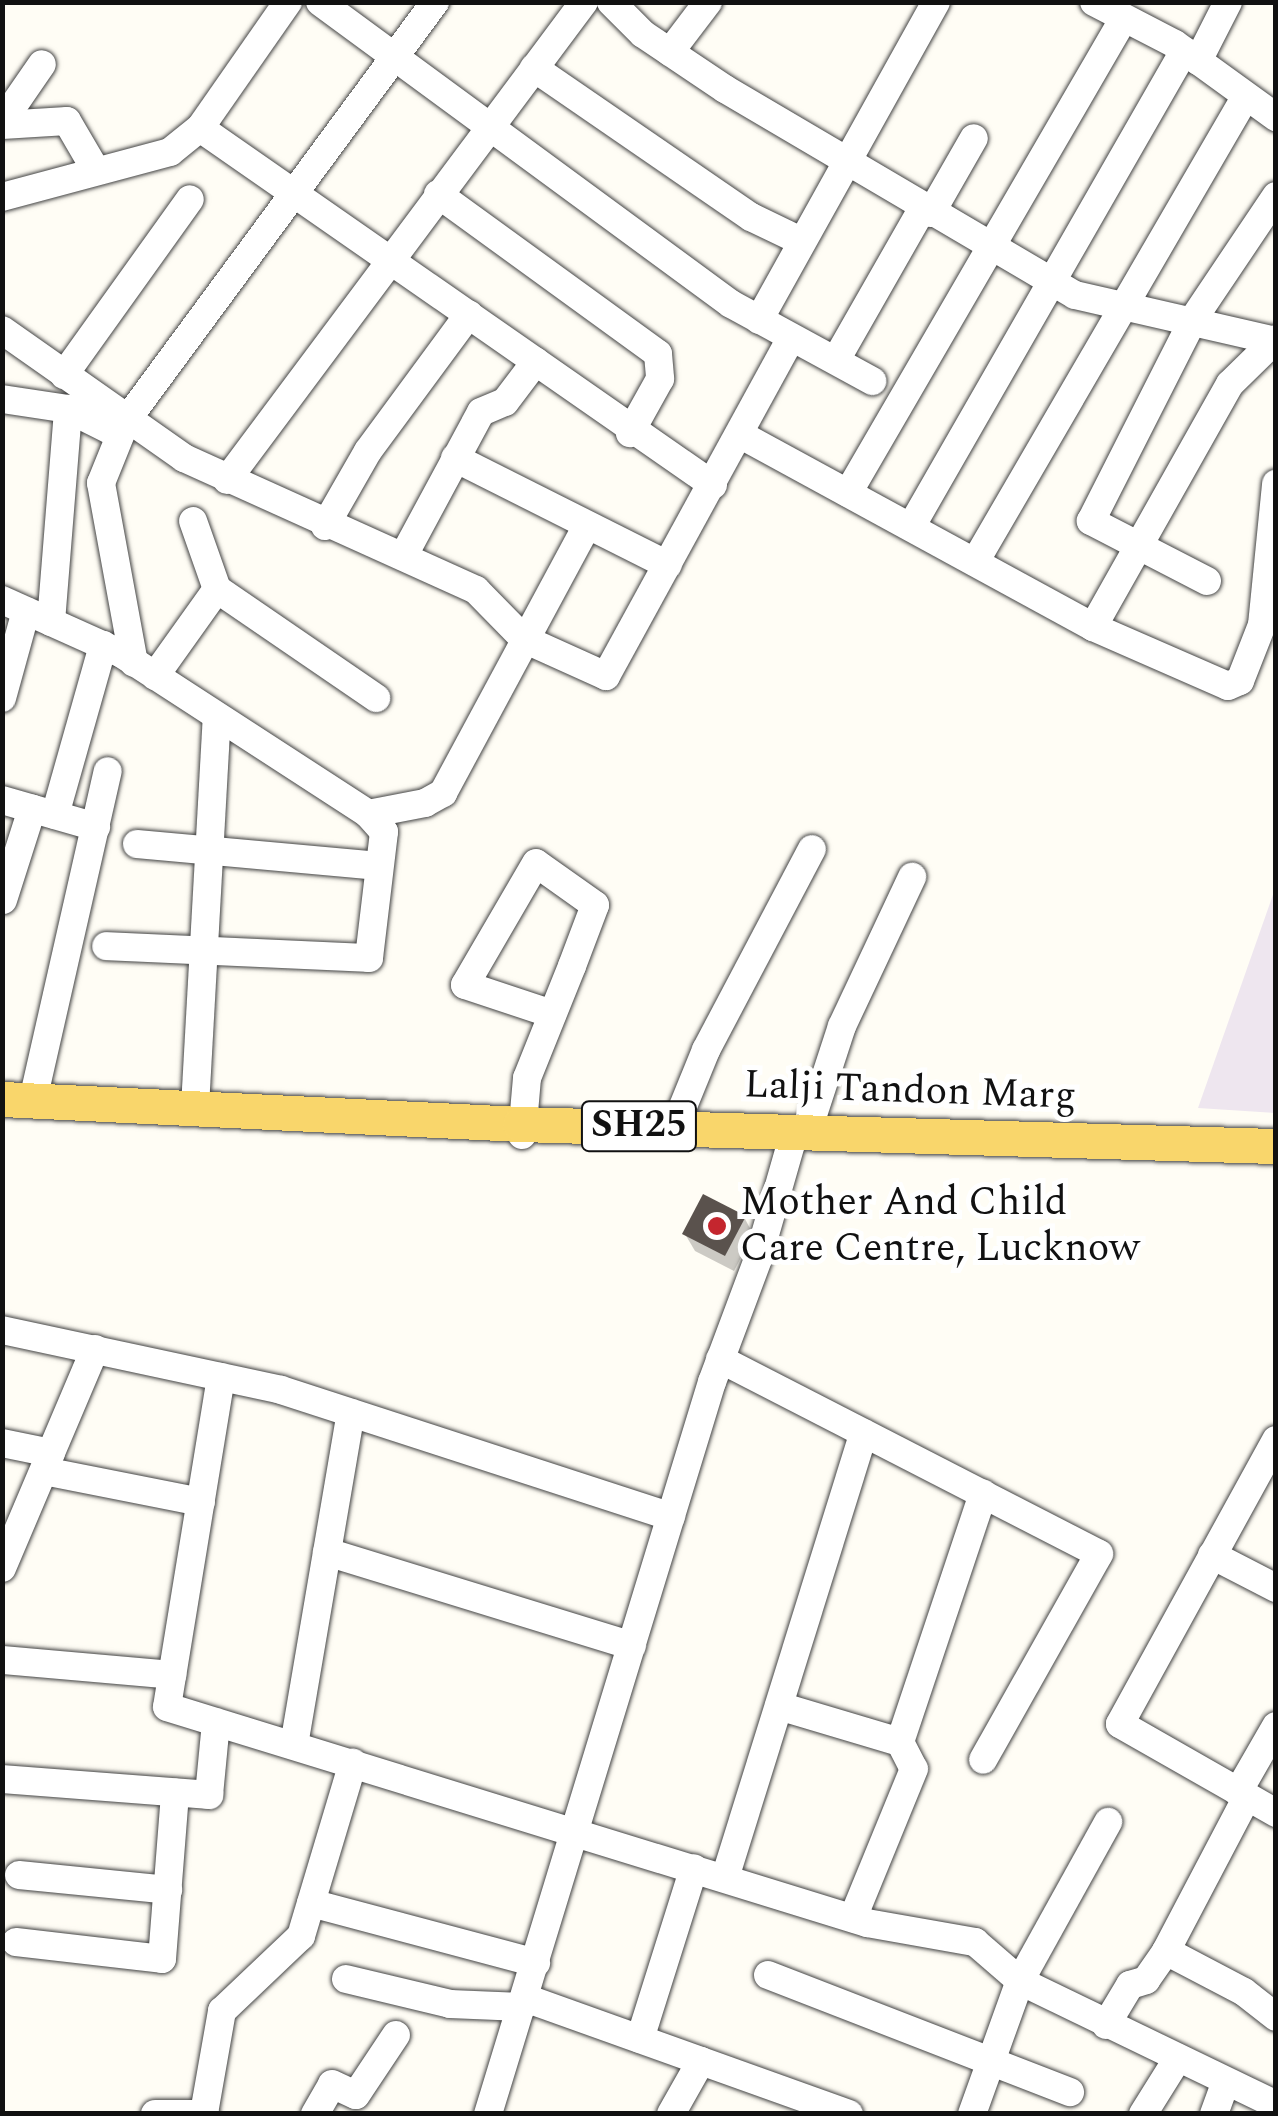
<!DOCTYPE html>
<html>
<head>
<meta charset="utf-8">
<style>
	body { margin:0 }
	#map { position:relative; width:1278px; height:2116px; overflow:hidden; background:#fffdf5; font-family:Spectral,serif }
	div>[style] { position:absolute }
	.industrial>* { inset:0; background:#eee6ef }
	.shadow>* { inset:0; background:#0003 }
	.building>* { inset:0; background:#5a524d }
	.roads { filter:drop-shadow(0 0 2px #444) drop-shadow(0 0 2px #444) }
	.minor>* { height:28px; margin:-14px; padding:0 14px; transform-origin:14px; border-radius:14px; background:#fff }
	.major>* { height:35px; margin:-17.5px; padding:0 17.5px; transform-origin:17.5px; border-radius:17.5px; background:#f9d66b }
	.dots>* { width:28px; height:28px; translate:-50% -50%; box-sizing:border-box; border:5px solid #fff; border-radius:50% }
	span { translate:-50% -50%; white-space:nowrap; text-align:center; line-height:1.15; -webkit-text-stroke:10px #fff; paint-order:stroke }
	.shield-label span { padding:2px 8px; background:#fff; border:2px solid; border-radius:8px; -webkit-text-stroke-width:0 }
	.shield-label { font-size:38px; color:#111; font-weight:700 }
	.street-label { font-size:40px; color:#111 }
	.poi-label { font-size:40px; color:#111 }
	.left { translate:0 -50%; text-align:left }
	.frame { position:absolute; inset:0; border:5px solid #111; pointer-events:none }
</style>
</head>
<body>
<div id="map">
	<div class="industrial">
		<div style="clip-path:polygon(1275px 889px,1275px 1113px,1198px 1108px)"></div>
	</div>
	<div class="shadow">
		<div style="clip-path:polygon(744px 1217px,753px 1234px,734px 1271px,695px 1251px,685px 1234px)"></div>
	</div>
	<div class="building">
		<div style="clip-path:polygon(703px 1194px,746px 1216px,725px 1256px,682px 1234px)"></div>
	</div>
	<div class="roads">
		<div class="minor">
			<div style="left:320px;top:2px;width:510px;rotate:36.31deg"></div>
			<div style="left:731px;top:304px;width:161px;rotate:28.6deg"></div>
			<div style="left:611px;top:2px;width:45px;rotate:45deg"></div>
			<div style="left:643px;top:34px;width:99px;rotate:33.9deg"></div>
			<div style="left:725px;top:89px;width:406px;rotate:30.5deg"></div>
			<div style="left:1075px;top:295px;width:206px;rotate:12.9deg"></div>
			<div style="left:1094px;top:2px;width:91px;rotate:27.4deg"></div>
			<div style="left:1175px;top:44px;width:125px;rotate:35.9deg"></div>
			<div style="left:670px;top:52px;width:63px;rotate:-52.8deg"></div>
			<div style="left:1198px;top:61px;width:66px;rotate:-63deg"></div>
			<div style="left:534px;top:68px;width:263px;rotate:34.5deg"></div>
			<div style="left:751px;top:217px;width:55px;rotate:25.6deg"></div>
			<div style="left:2px;top:122px;width:70px;rotate:-55.4deg"></div>
			<div style="left:2px;top:125px;width:65px;rotate:-3.5deg"></div>
			<div style="left:67px;top:121px;width:56px;rotate:59.7deg"></div>
			<div style="left:200px;top:128px;width:625px;rotate:34.83deg"></div>
			<div style="left:438px;top:194px;width:272px;rotate:36deg"></div>
			<div style="left:658px;top:354px;width:25px;rotate:85deg"></div>
			<div style="left:660px;top:379px;width:62px;rotate:119.1deg"></div>
			<div style="left:2px;top:197px;width:174px;rotate:-15deg"></div>
			<div style="left:170px;top:152px;width:38px;rotate:-39deg"></div>
			<div style="left:200px;top:128px;width:154px;rotate:-55.1deg"></div>
			<div style="left:931px;top:213px;width:86px;rotate:-60.2deg"></div>
			<div style="left:759px;top:320px;width:364px;rotate:-60.9deg"></div>
			<div style="left:2px;top:330px;width:223px;rotate:35.1deg"></div>
			<div style="left:184px;top:458px;width:320px;rotate:24.3deg"></div>
			<div style="left:476px;top:590px;width:69px;rotate:45.6deg"></div>
			<div style="left:524px;top:639px;width:90px;rotate:24.3deg"></div>
			<div style="left:606px;top:676px;width:385px;rotate:-61.3deg"></div>
			<div style="left:836px;top:360px;width:174px;rotate:-60.3deg"></div>
			<div style="left:64px;top:375px;width:216px;rotate:-54.4deg"></div>
			<div style="left:2px;top:399px;width:67px;rotate:8.6deg"></div>
			<div style="left:68px;top:409px;width:58px;rotate:26.6deg"></div>
			<div style="left:741px;top:435px;width:401px;rotate:28.6deg"></div>
			<div style="left:1093px;top:627px;width:147px;rotate:23.6deg"></div>
			<div style="left:1228px;top:686px;width:13px;rotate:-23deg"></div>
			<div style="left:1240px;top:681px;width:60px;rotate:-68.6deg"></div>
			<div style="left:1262px;top:625px;width:142px;rotate:-84.3deg"></div>
			<div style="left:455px;top:458px;width:238px;rotate:26.7deg"></div>
			<div style="left:227px;top:480px;width:597px;rotate:-53.25deg"></div>
			<div style="left:848px;top:493px;width:549px;rotate:-59.84deg"></div>
			<div style="left:325px;top:526px;width:86px;rotate:-60.2deg"></div>
			<div style="left:368px;top:451px;width:170px;rotate:-53.6deg"></div>
			<div style="left:911px;top:527px;width:549px;rotate:-60.16deg"></div>
			<div style="left:404px;top:555px;width:162px;rotate:-61.7deg"></div>
			<div style="left:481px;top:412px;width:26px;rotate:-23deg"></div>
			<div style="left:505px;top:402px;width:51px;rotate:-52.9deg"></div>
			<div style="left:975px;top:562px;width:539px;rotate:-59.82deg"></div>
			<div style="left:1207px;top:581px;width:131px;rotate:-152.7deg"></div>
			<div style="left:1091px;top:521px;width:228px;rotate:-63.1deg"></div>
			<div style="left:1194px;top:318px;width:147px;rotate:-56.1deg"></div>
			<div style="left:217px;top:589px;width:193px;rotate:34.4deg"></div>
			<div style="left:2px;top:600px;width:132px;rotate:24.2deg"></div>
			<div style="left:122px;top:654px;width:293px;rotate:33deg"></div>
			<div style="left:368px;top:814px;width:24px;rotate:48deg"></div>
			<div style="left:384px;top:832px;width:127px;rotate:96.8deg"></div>
			<div style="left:369px;top:958px;width:263px;rotate:-177.4deg"></div>
			<div style="left:51px;top:622px;width:214px;rotate:-85.4deg"></div>
			<div style="left:1093px;top:627px;width:279px;rotate:-60.6deg"></div>
			<div style="left:1230px;top:384px;width:64px;rotate:-44.4deg"></div>
			<div style="left:134px;top:663px;width:183px;rotate:-100.4deg"></div>
			<div style="left:101px;top:483px;width:67px;rotate:-68deg"></div>
			<div style="left:126px;top:421px;width:521px;rotate:-53.59deg"></div>
			<div style="left:155px;top:676px;width:107px;rotate:-54.5deg"></div>
			<div style="left:217px;top:589px;width:72px;rotate:-109.4deg"></div>
			<div style="left:2px;top:698px;width:90px;rotate:-74.6deg"></div>
			<div style="left:2px;top:800px;width:98px;rotate:16deg"></div>
			<div style="left:368px;top:814px;width:58px;rotate:-10.9deg"></div>
			<div style="left:425px;top:803px;width:21px;rotate:-29deg"></div>
			<div style="left:443px;top:793px;width:303px;rotate:-61.7deg"></div>
			<div style="left:55px;top:815px;width:177px;rotate:-74.2deg"></div>
			<div style="left:137px;top:844px;width:243px;rotate:5.2deg"></div>
			<div style="left:3px;top:900px;width:96px;rotate:-72.3deg"></div>
			<div style="left:33px;top:1100px;width:337px;rotate:-77.2deg"></div>
			<div style="left:195px;top:1107px;width:390px;rotate:-86.8deg"></div>
			<div style="left:675px;top:1126px;width:82px;rotate:-67.8deg"></div>
			<div style="left:706px;top:1050px;width:227px;rotate:-62.2deg"></div>
			<div style="left:808px;top:1130px;width:109px;rotate:-71.9deg"></div>
			<div style="left:842px;top:1026px;width:165px;rotate:-64.8deg"></div>
			<div style="left:522px;top:1135px;width:57px;rotate:-85deg"></div>
			<div style="left:527px;top:1078px;width:121px;rotate:-68.1deg"></div>
			<div style="left:572px;top:966px;width:65px;rotate:-69.3deg"></div>
			<div style="left:595px;top:905px;width:72px;rotate:-144.6deg"></div>
			<div style="left:536px;top:863px;width:141px;rotate:120.2deg"></div>
			<div style="left:465px;top:985px;width:92px;rotate:18.4deg"></div>
			<div style="left:2px;top:1330px;width:285px;rotate:12.1deg"></div>
			<div style="left:281px;top:1390px;width:410px;rotate:18deg"></div>
			<div style="left:720px;top:1359px;width:426px;rotate:27.2deg"></div>
			<div style="left:1099px;top:1554px;width:236px;rotate:119.4deg"></div>
			<div style="left:221px;top:1377px;width:334px;rotate:99.3deg"></div>
			<div style="left:167px;top:1707px;width:733px;rotate:17.15deg"></div>
			<div style="left:867px;top:1923px;width:110px;rotate:10deg"></div>
			<div style="left:975px;top:1942px;width:60px;rotate:40.9deg"></div>
			<div style="left:1020px;top:1981px;width:284px;rotate:25.8deg"></div>
			<div style="left:1276px;top:1440px;width:324px;rotate:118.8deg"></div>
			<div style="left:1120px;top:1724px;width:180px;rotate:29.7deg"></div>
			<div style="left:2px;top:1443px;width:50px;rotate:11.5deg"></div>
			<div style="left:44px;top:1471px;width:160px;rotate:11.2deg"></div>
			<div style="left:327px;top:1552px;width:319px;rotate:17.1deg"></div>
			<div style="left:1212px;top:1555px;width:72px;rotate:27.3deg"></div>
			<div style="left:2px;top:1568px;width:238px;rotate:-67deg"></div>
			<div style="left:2px;top:1660px;width:171px;rotate:5deg"></div>
			<div style="left:779px;top:1706px;width:126px;rotate:16.6deg"></div>
			<div style="left:900px;top:1742px;width:30px;rotate:63deg"></div>
			<div style="left:914px;top:1769px;width:161px;rotate:112.3deg"></div>
			<div style="left:900px;top:1742px;width:262px;rotate:-71.5deg"></div>
			<div style="left:294px;top:1745px;width:337px;rotate:-80.3deg"></div>
			<div style="left:2px;top:1779px;width:208px;rotate:4.4deg"></div>
			<div style="left:209px;top:1795px;width:73px;rotate:-84.5deg"></div>
			<div style="left:1238px;top:1792px;width:76px;rotate:-60.1deg"></div>
			<div style="left:19px;top:1875px;width:150px;rotate:5.7deg"></div>
			<div style="left:725px;top:1878px;width:466px;rotate:-72.7deg"></div>
			<div style="left:311px;top:1903px;width:233px;rotate:14.9deg"></div>
			<div style="left:16px;top:1942px;width:147px;rotate:6.6deg"></div>
			<div style="left:162px;top:1959px;width:167px;rotate:-85.5deg"></div>
			<div style="left:1166px;top:1951px;width:88px;rotate:27.7deg"></div>
			<div style="left:1244px;top:1992px;width:41px;rotate:38deg"></div>
			<div style="left:768px;top:1975px;width:324px;rotate:21.2deg"></div>
			<div style="left:346px;top:1979px;width:107px;rotate:13.5deg"></div>
			<div style="left:450px;top:2004px;width:72px;rotate:2.4deg"></div>
			<div style="left:525px;top:1998px;width:344px;rotate:19.7deg"></div>
			<div style="left:1106px;top:2025px;width:47px;rotate:-59deg"></div>
			<div style="left:1130px;top:1985px;width:17px;rotate:-17deg"></div>
			<div style="left:1146px;top:1980px;width:35px;rotate:-55deg"></div>
			<div style="left:1166px;top:1951px;width:174px;rotate:-62.3deg"></div>
			<div style="left:640px;top:2039px;width:179px;rotate:-72.5deg"></div>
			<div style="left:204px;top:2113px;width:104px;rotate:-80deg"></div>
			<div style="left:222px;top:2011px;width:109px;rotate:-43.5deg"></div>
			<div style="left:301px;top:1936px;width:181px;rotate:-73.3deg"></div>
			<div style="left:155px;top:2114px;width:50px"></div>
			<div style="left:315px;top:2114px;width:34px;rotate:-60deg"></div>
			<div style="left:332px;top:2084px;width:26px;rotate:25deg"></div>
			<div style="left:356px;top:2095px;width:72px;rotate:-56.3deg"></div>
			<div style="left:488px;top:2114px;width:766px;rotate:-72.99deg"></div>
			<div style="left:712px;top:1382px;width:131px;rotate:-69.5deg"></div>
			<div style="left:758px;top:1259px;width:120px;rotate:-74deg"></div>
			<div style="left:791px;top:1144px;width:15px;rotate:-98deg"></div>
			<div style="left:671px;top:2114px;width:61px;rotate:-60.5deg"></div>
			<div style="left:972px;top:2114px;width:141px;rotate:-70.2deg"></div>
			<div style="left:1020px;top:1981px;width:182px;rotate:-61deg"></div>
			<div style="left:1143px;top:2114px;width:66px;rotate:-58deg"></div>
			<div style="left:1214px;top:2114px;width:33px;rotate:-70deg"></div>
		</div>
		<div class="major">
			<div style="left:2px;top:1099px;width:519px;rotate:2.76deg"></div>
			<div style="left:520px;top:1124px;width:756px;rotate:1.67deg"></div>
		</div>
	</div>
	<div class="dots">
		<div style="left:717px;top:1226px;background:#c4262e"></div>
	</div>
	<div class="shield-label">
		<span style="left:639px;top:1126px">SH25</span>
	</div>
	<div class="street-label">
		<span style="left:910px;top:1091px;rotate:2deg">Lalji Tandon Marg</span>
	</div>
	<div class="poi-label">
		<span class="left" style="left:740px;top:1226px">Mother And Child<br>Care Centre, Lucknow</span>
	</div>
	<div class="frame"></div>
</div>
</body>
</html>
